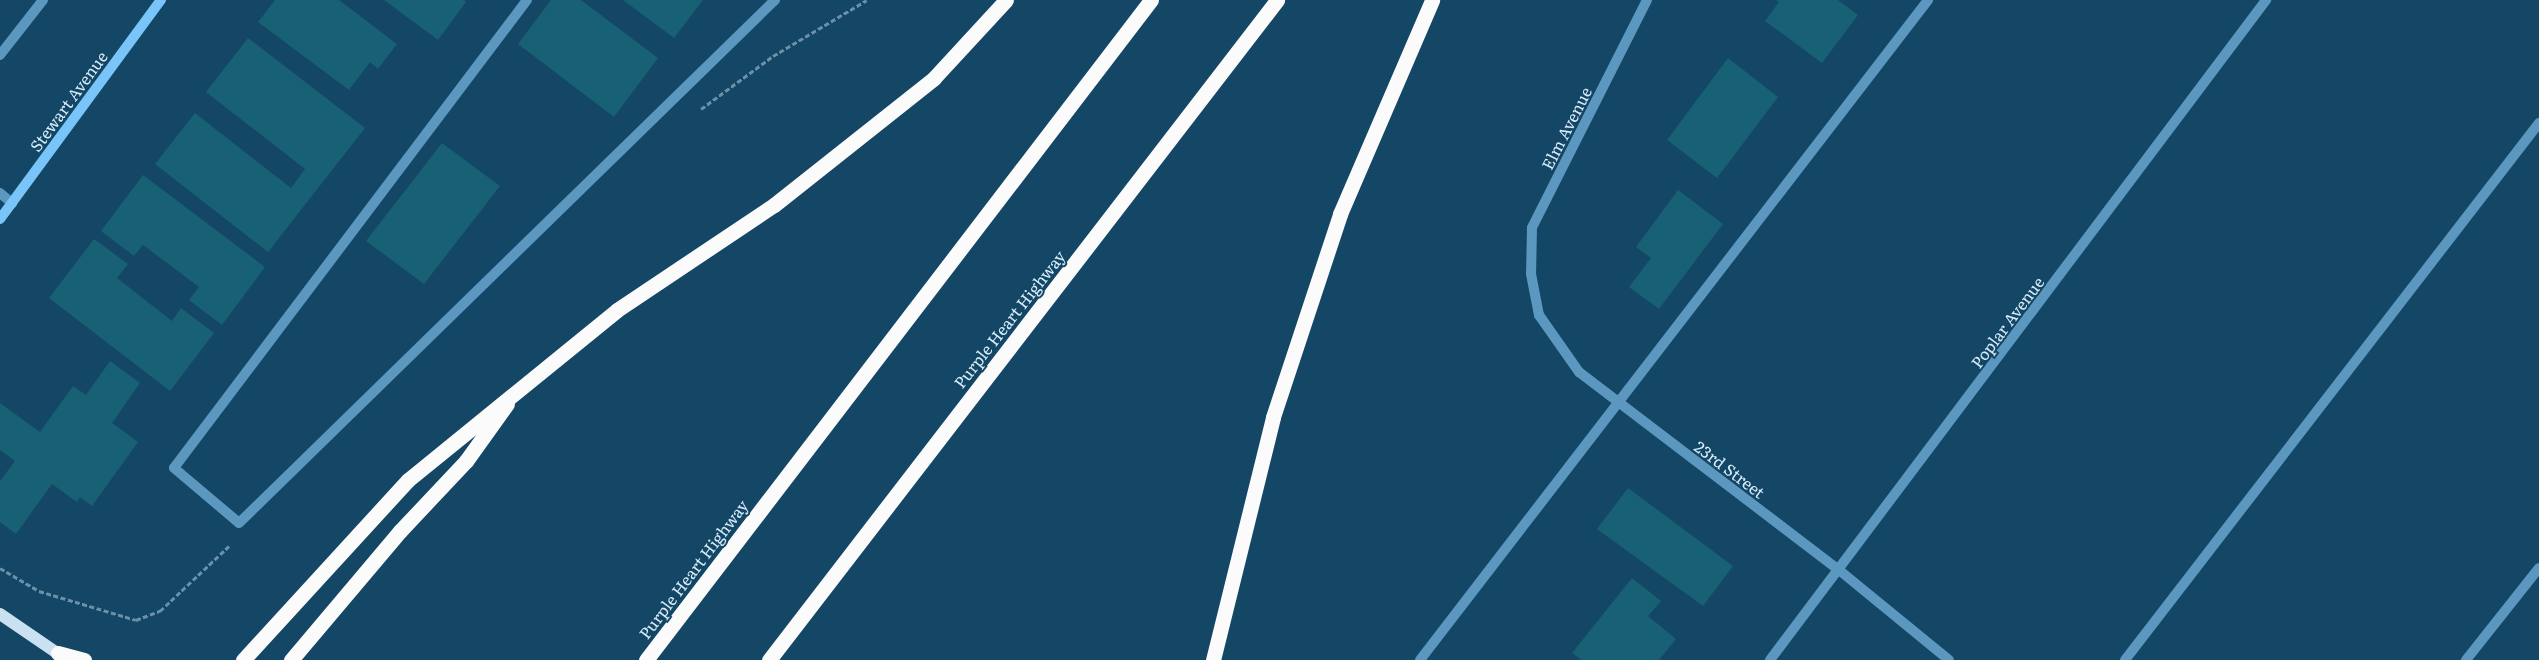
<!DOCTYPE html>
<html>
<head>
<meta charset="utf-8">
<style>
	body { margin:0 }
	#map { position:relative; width:2539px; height:660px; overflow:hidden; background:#134765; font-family:Literata,serif }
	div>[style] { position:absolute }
	.building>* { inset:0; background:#186074 }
	.path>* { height:3px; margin-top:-1.5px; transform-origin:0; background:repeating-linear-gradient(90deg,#6b90a7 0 5px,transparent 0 7.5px) }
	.lane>* { height:10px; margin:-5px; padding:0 5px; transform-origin:5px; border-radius:5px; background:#5c97c0 }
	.street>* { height:10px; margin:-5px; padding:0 5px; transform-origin:5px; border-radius:5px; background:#5c97c0 }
	.secondary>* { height:10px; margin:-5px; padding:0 5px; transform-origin:5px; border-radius:5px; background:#79c5f9 }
	.primary>* { height:12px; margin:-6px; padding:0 6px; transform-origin:6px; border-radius:6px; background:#cae1f1 }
	.highway>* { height:15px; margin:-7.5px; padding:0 7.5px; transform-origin:7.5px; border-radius:7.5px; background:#fbfbfb }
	span { translate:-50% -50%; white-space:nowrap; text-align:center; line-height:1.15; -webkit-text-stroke:4px #134765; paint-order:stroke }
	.street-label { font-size:16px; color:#d9ecfb }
</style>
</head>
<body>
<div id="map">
	<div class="building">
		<div style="clip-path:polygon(275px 0,339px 0,397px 44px,378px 69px,370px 62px,349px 90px,258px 22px)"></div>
		<div style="clip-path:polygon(384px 0,464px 0,466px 2px,438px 40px)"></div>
		<div style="clip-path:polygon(551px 0,581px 0,658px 58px,614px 117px,518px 44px)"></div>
		<div style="clip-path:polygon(623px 0,703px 0,674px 38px)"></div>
		<div style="clip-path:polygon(1776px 0,1838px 0,1858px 15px,1822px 63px,1765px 21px,1779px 2px)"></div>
		<div style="clip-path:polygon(248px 38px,365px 128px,268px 252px,155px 164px,195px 113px,291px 188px,305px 169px,206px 92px)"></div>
		<div style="clip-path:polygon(1728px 58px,1778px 97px,1717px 178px,1667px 140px)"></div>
		<div style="clip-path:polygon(442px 143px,500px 186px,424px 284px,366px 241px)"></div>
		<div style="clip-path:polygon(143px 175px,265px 267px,222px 325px,189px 300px,199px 287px,143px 245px,134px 256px,101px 231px)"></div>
		<div style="clip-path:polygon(1678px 190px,1723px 224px,1659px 309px,1629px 287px,1651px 258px,1636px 247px)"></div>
		<div style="clip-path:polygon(94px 239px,128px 264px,117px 278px,172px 321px,181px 308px,214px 333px,170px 391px,49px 298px)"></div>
		<div style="clip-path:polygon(110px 361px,140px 383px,112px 423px,138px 442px,92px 506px,80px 497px,77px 502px,52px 484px,16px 534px,0 522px,0 481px,15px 461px,0 450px,0 403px,40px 432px,73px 386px,86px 395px)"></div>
		<div style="clip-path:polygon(1628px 488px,1733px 566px,1703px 606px,1597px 529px)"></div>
		<div style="clip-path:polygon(1632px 578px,1661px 601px,1648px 616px,1676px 639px,1659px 660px,1582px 660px,1572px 653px)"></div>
	</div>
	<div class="path">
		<div style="left:701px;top:109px;width:89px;rotate:-36.4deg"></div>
		<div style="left:773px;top:56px;width:109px;rotate:-30.8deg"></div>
		<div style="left:0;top:568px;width:45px;rotate:30.5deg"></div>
		<div style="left:39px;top:591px;width:101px;rotate:16.6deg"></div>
		<div style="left:136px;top:620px;width:26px;rotate:-21deg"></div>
		<div style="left:160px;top:611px;width:95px;rotate:-43.3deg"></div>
	</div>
	<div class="lane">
		<div style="left:527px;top:0;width:586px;rotate:127.03deg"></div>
		<div style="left:174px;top:468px;width:85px;rotate:40.2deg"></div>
		<div style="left:239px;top:523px;width:749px;rotate:-44.3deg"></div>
		<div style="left:0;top:55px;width:70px;rotate:-52deg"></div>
		<div style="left:0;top:193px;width:16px;rotate:40deg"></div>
		<div style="left:1420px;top:660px;width:833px;rotate:-52.41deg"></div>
		<div style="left:2125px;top:660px;width:678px;rotate:-52.37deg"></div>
	</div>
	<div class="street">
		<div style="left:1647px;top:0;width:255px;rotate:116.8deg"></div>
		<div style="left:1532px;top:228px;width:46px;rotate:91.2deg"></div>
		<div style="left:1531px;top:274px;width:42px;rotate:79deg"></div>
		<div style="left:1539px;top:315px;width:70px;rotate:54.9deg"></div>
		<div style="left:1579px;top:372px;width:327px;rotate:37.3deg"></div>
		<div style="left:1839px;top:570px;width:142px;rotate:39.3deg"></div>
		<div style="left:1770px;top:660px;width:826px;rotate:-53.07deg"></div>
		<div style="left:2466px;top:660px;width:117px;rotate:-51.6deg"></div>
	</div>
	<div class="secondary">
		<div style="left:0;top:219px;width:272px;rotate:-53.7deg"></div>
	</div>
	<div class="primary">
		<div style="left:0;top:614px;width:80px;rotate:34.3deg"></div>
	</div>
	<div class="highway">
		<div style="left:58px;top:653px;width:27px;rotate:15deg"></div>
		<div style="left:243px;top:660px;width:244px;rotate:-47.5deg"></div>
		<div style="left:408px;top:480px;width:269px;rotate:-39.1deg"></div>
		<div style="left:617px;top:310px;width:189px;rotate:-33.8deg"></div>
		<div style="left:774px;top:205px;width:204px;rotate:-38.4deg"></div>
		<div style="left:934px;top:78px;width:106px;rotate:-47.3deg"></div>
		<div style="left:291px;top:660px;width:169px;rotate:-49.8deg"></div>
		<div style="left:400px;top:531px;width:96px;rotate:-46.7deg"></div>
		<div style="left:466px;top:461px;width:70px;rotate:-54.3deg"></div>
		<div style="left:646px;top:660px;width:831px;rotate:-52.58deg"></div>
		<div style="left:769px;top:660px;width:833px;rotate:-52.41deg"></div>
		<div style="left:1213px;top:660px;width:250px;rotate:-76.1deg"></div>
		<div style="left:1273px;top:417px;width:214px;rotate:-71.7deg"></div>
		<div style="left:1340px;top:214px;width:233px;rotate:-66.7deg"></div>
	</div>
	<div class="street-label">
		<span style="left:68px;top:101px;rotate:-54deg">Stewart Avenue</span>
		<span style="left:1566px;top:128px;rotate:-63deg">Elm Avenue</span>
		<span style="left:1009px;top:319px;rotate:-52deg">Purple Heart Highway</span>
		<span style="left:2007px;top:322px;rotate:-53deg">Poplar Avenue</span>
		<span style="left:1730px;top:469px;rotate:37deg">23rd Street</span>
		<span style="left:693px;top:569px;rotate:-53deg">Purple Heart Highway</span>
	</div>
</div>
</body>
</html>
